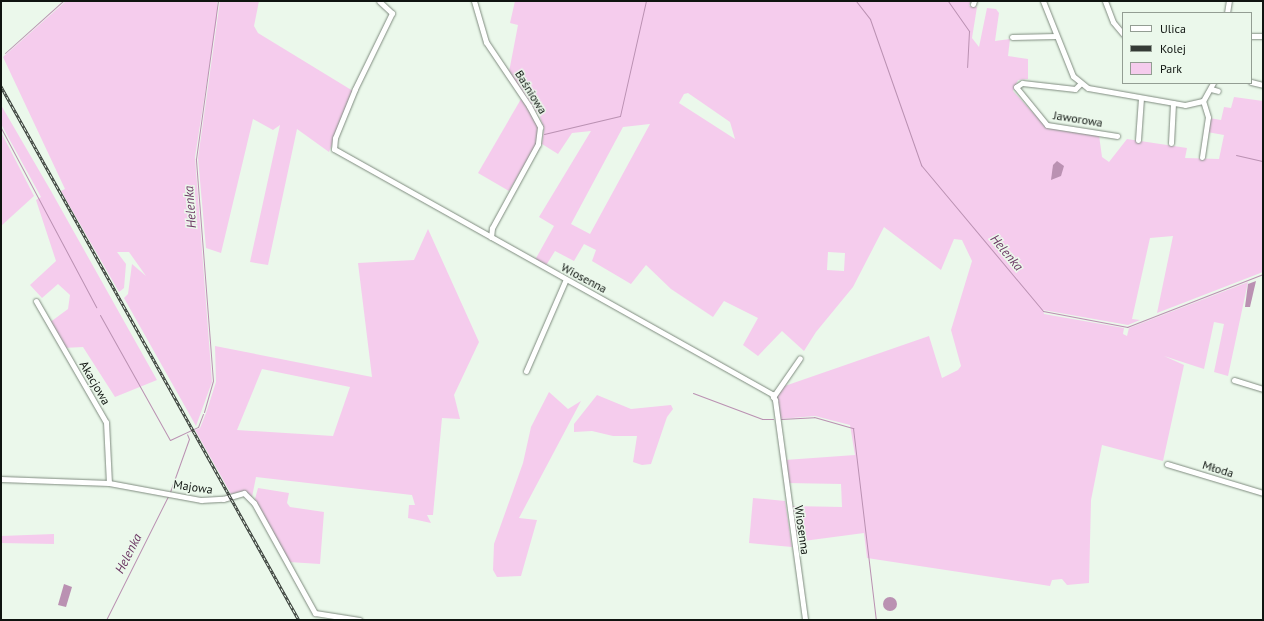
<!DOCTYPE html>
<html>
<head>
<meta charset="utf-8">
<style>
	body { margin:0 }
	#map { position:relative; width:1264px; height:621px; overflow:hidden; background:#ebf8eb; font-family:"PT Sans",sans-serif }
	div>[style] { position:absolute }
	.green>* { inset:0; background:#f5cced }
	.water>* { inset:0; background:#ba91b2 }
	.round { border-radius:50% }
	.stream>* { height:1px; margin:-0.5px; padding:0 0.5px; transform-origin:0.5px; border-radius:0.5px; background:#ba91b2 }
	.roads { filter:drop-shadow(0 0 1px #7f8b7f) drop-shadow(0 0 1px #7f8b7f) }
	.minor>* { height:5px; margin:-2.5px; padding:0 2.5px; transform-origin:2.5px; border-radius:2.5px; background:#fff }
	.rail>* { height:2.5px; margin-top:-1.25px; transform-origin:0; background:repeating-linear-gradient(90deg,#ebf8eb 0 3px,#353b36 0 6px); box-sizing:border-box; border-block:1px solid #353b36 }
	span { translate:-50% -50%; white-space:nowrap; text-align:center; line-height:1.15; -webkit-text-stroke:3px #ebf8eb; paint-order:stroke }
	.street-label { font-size:12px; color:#0f1410 }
	.water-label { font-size:13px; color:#6d3965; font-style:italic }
	.frame { position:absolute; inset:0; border:2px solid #0f1410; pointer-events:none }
	.legend { position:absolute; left:1122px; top:12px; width:130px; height:72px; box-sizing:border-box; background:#ebf8eb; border:1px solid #939d93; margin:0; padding:5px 7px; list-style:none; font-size:12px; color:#0f1410 }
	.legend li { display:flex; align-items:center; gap:8px; height:20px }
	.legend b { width:20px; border:1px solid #939d93 }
</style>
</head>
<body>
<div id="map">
	<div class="green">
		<div style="clip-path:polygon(66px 1px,217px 1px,217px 17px,195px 157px,212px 382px,196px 426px,124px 298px,128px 294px,132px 264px,146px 276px,129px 252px,117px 252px,126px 264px,124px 288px,119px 292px,61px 191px,65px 189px,3px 57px)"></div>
		<div style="clip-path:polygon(220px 1px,259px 1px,254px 26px,258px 33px,353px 91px,329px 152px,297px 129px,268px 265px,250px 262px,280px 125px,273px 130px,253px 119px,221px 253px,206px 248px,198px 158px)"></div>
		<div style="clip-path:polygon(evenodd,515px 1px,971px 1px,969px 6px,977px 7px,972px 38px,979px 47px,987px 8px,996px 9px,999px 13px,995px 41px,1010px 39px,1008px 56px,1028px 59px,1028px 79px,1018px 80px,1013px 91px,1047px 128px,1099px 135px,1102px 157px,1109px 162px,1127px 139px,1187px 148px,1185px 158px,1219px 159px,1224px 135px,1207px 132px,1209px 118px,1221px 120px,1224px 107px,1231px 108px,1234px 97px,1263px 101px,1263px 272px,1157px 313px,1173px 236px,1150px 238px,1132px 319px,1140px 320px,1128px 325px,1043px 310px,1044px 314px,1124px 328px,1123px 334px,1127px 336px,1129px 328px,1248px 282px,1228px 376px,1214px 372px,1224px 324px,1214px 322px,1204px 369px,1164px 356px,1184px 365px,1163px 461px,1102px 445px,1091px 500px,1089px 583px,1067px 585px,1062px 579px,1052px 580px,1050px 586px,867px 558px,864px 533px,796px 542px,791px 506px,842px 507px,841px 484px,788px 483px,785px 460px,855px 455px,850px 425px,815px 416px,780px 419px,776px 396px,779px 388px,929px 336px,942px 378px,958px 370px,961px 366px,951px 330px,972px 261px,962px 240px,954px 239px,941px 270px,884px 227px,853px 287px,816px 332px,804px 351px,782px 331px,758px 356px,743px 345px,758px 318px,724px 301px,713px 317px,671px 289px,646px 265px,631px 284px,592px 261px,596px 250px,584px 244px,574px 261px,555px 251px,545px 267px,535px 260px,554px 226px,539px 217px,591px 131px,572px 133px,558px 154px,542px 144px,544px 129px,540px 117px,509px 72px,518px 25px,510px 23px,515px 1px,688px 93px,730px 122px,735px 139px,679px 103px,684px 94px,688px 93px,515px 1px,650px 124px,590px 234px,571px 224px,623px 127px,650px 124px,515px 1px,828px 252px,845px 253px,844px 271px,827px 270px,828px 252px)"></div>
		<div style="clip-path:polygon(521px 99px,536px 121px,538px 130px,536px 145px,509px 191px,478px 173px)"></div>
		<div style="clip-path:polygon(1px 105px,51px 191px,157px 380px,115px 397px,83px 347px,63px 348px,49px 323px,68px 309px,70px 295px,58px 284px,42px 298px,30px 285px,56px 261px,36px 200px,41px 197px,1px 124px)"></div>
		<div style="clip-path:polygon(1px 132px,34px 196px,1px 226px)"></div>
		<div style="clip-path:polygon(evenodd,428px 229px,479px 342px,454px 395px,460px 419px,442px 418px,433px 515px,427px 515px,431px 523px,408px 518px,409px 505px,415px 505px,412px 495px,256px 477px,252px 497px,245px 491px,231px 494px,195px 430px,200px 428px,206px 413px,216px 382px,215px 346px,372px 377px,358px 263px,414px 260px,428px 229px,262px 369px,350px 387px,333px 436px,237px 430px,262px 369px)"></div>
		<div style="clip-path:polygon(549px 392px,568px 409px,581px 401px,519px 518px,537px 520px,521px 576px,497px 577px,493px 570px,494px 544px,523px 463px,531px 427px)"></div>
		<div style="clip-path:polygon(597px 395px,631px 409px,671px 405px,673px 409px,667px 417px,651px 464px,642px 465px,633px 462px,637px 436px,613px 436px,592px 431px,574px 432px,574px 424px)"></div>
		<div style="clip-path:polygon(258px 488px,289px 493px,287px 503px,290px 507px,324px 512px,320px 564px,289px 562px,255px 499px)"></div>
		<div style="clip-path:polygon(753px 498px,785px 501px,792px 547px,749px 543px)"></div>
		<div style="clip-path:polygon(54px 534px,54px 544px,1px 543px,1px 536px)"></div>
	</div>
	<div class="water">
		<div style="clip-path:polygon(1057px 161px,1064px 166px,1061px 176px,1051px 180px,1053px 165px)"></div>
		<div style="clip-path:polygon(1256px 281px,1250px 307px,1245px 307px,1248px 284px)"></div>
		<div style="clip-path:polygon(64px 584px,72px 587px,66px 607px,58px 605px)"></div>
		<div class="round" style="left:883px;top:597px;width:14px;height:14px"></div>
	</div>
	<div class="stream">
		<div style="left:856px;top:1px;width:23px;rotate:52deg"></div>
		<div style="left:870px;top:19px;width:155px;rotate:70.7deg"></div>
		<div style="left:921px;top:165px;width:190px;rotate:50.1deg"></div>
		<div style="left:1043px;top:311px;width:86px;rotate:10.8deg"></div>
		<div style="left:1127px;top:327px;width:146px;rotate:-21.3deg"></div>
		<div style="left:948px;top:1px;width:37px;rotate:55deg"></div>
		<div style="left:969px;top:31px;width:36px;rotate:93deg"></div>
		<div style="left:5px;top:53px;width:78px;rotate:-41.9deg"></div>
		<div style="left:1px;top:128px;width:203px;rotate:62deg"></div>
		<div style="left:544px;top:134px;width:78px;rotate:-13.3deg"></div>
		<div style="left:620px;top:116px;width:118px;rotate:-77.3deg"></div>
		<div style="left:1236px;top:155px;width:28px;rotate:13deg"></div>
		<div style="left:100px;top:315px;width:143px;rotate:60.8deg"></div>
		<div style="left:170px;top:440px;width:31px;rotate:-25deg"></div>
		<div style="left:198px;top:427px;width:14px;rotate:-69deg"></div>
		<div style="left:693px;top:393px;width:74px;rotate:20.6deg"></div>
		<div style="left:762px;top:419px;width:11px"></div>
		<div style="left:204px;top:412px;width:32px;rotate:-74deg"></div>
		<div style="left:213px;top:381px;width:223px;rotate:-94.4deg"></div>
		<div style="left:196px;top:159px;width:160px;rotate:-82.1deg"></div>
		<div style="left:781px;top:419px;width:33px;rotate:-3deg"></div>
		<div style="left:814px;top:417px;width:41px;rotate:15.8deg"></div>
		<div style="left:853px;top:428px;width:193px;rotate:83.2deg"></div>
		<div style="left:170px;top:492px;width:56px;rotate:-70.3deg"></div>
		<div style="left:189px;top:439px;width:5px;rotate:-112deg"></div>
		<div style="left:106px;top:620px;width:139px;rotate:-63.4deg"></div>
	</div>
	<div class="roads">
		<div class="minor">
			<div style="left:379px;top:1px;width:18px;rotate:43deg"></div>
			<div style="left:392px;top:13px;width:85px;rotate:116deg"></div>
			<div style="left:355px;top:89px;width:53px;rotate:112.2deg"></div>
			<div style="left:335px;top:138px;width:11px;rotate:95deg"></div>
			<div style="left:334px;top:149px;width:502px;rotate:29.22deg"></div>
			<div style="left:772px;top:394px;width:7px;rotate:63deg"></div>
			<div style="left:775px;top:400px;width:222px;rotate:82.2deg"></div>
			<div style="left:474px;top:1px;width:43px;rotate:73.7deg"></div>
			<div style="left:486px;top:42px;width:77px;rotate:56.1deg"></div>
			<div style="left:529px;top:106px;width:24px;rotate:62deg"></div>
			<div style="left:540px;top:127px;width:17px;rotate:97deg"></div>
			<div style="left:538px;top:144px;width:96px;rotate:118.7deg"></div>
			<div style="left:492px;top:228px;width:9px;rotate:96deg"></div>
			<div style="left:1043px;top:1px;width:81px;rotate:68.2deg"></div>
			<div style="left:1073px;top:76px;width:19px;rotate:39deg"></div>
			<div style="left:1088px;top:88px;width:98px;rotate:9.9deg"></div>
			<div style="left:1185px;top:105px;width:18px;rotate:-13deg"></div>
			<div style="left:1203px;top:101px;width:21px;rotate:-61deg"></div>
			<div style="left:1105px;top:1px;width:22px;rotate:69deg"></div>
			<div style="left:1113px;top:22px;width:16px;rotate:50deg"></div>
			<div style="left:973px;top:4px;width:3px;rotate:-72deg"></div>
			<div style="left:1227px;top:13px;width:12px;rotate:-81deg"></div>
			<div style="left:1251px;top:36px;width:12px"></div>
			<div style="left:1012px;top:37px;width:44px;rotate:-1.3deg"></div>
			<div style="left:1251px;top:82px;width:12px;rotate:14deg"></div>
			<div style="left:1080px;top:84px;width:7px;rotate:135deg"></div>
			<div style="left:1075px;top:89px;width:53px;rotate:-173.5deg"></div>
			<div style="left:1022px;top:83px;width:7px;rotate:146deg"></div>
			<div style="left:1016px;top:87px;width:49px;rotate:50.8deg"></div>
			<div style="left:1047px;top:125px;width:71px;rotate:8.9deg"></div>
			<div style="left:1211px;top:89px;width:7px;rotate:16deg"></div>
			<div style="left:1138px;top:140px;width:42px;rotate:-85.9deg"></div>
			<div style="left:1171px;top:143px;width:40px;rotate:-87.1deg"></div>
			<div style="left:1202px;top:157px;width:40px;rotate:-81.5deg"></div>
			<div style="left:1208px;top:117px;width:17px;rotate:-107deg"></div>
			<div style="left:36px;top:301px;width:140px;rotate:60deg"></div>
			<div style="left:106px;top:422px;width:61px;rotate:87.2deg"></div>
			<div style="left:526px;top:371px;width:100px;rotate:-66.5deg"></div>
			<div style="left:1234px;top:380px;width:30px;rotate:17deg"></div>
			<div style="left:773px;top:397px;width:47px;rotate:-55.3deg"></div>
			<div style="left:1167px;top:464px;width:100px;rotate:16.8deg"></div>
			<div style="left:1px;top:479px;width:108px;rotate:2.1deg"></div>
			<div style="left:109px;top:483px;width:94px;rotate:10.5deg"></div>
			<div style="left:201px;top:500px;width:22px;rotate:-3deg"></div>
			<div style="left:223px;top:499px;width:22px;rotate:-16deg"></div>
			<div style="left:244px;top:493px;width:14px;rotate:45deg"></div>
			<div style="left:254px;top:503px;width:126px;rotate:61deg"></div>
			<div style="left:315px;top:613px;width:45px;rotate:9deg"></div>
		</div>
	</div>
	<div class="rail">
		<div style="left:1px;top:86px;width:612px;rotate:60.84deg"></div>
	</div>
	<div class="street-label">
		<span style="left:531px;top:92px;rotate:58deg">Baśniowa</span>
		<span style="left:1078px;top:119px;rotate:9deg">Jaworowa</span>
		<span style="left:584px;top:278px;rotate:28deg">Wiosenna</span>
		<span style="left:95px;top:383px;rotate:60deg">Akacjowa</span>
		<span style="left:1218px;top:469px;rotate:17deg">Młoda</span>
		<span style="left:193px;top:487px;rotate:8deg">Majowa</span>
		<span style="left:802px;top:530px;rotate:82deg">Wiosenna</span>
	</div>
	<div class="water-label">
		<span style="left:191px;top:207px;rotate:-94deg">Helenka</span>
		<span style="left:1006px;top:253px;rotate:50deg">Helenka</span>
		<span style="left:129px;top:554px;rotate:-63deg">Helenka</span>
	</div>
	<div class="frame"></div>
	<ul class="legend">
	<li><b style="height:5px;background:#fff"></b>Ulica</li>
	<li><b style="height:5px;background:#353b36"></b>Kolej</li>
	<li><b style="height:11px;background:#f5cced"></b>Park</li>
	</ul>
</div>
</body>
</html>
